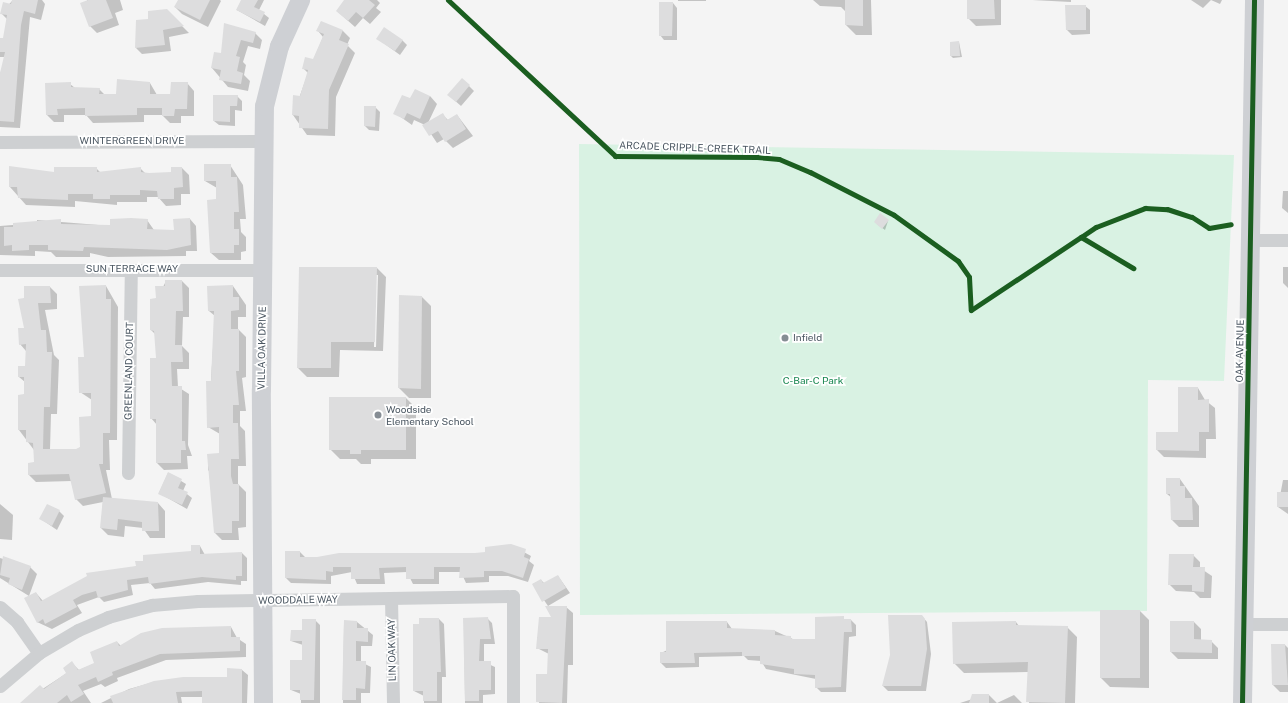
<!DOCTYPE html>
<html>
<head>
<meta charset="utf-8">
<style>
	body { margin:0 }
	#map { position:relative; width:1288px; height:703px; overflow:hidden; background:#f4f4f4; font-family:"Public Sans",sans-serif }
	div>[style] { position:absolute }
	.green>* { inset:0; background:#d9f2e3 }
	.shadow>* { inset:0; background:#0003 }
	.building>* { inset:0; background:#ddddde }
	.street>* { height:13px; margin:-6.5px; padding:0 6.5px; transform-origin:6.5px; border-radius:6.5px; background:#ced0d2 }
	.secondary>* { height:19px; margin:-9.5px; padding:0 9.5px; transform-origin:9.5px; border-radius:9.5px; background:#ced0d4 }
	.cycleway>* { height:5px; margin:-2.5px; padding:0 2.5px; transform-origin:2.5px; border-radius:2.5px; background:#1b5e20 }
	.dots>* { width:11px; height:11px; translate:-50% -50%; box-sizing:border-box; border:2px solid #fff; border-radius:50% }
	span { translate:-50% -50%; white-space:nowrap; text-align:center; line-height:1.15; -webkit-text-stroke:3.5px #fff; paint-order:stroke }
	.street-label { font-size:10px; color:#4a5661 }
	.poi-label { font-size:10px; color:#4a5661 }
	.left { translate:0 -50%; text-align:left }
	.park-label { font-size:10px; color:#17864f }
</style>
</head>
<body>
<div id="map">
	<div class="green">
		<div style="clip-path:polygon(579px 144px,1234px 155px,1224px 381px,1148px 380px,1147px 611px,580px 615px)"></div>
	</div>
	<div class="shadow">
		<div style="clip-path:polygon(13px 0,42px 0,45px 4px,41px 20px,30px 17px,20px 128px,0 127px,0 74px,6px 57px,0 57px,0 39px,4px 39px,7px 19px,1px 13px)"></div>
		<div style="clip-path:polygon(87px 0,120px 0,123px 10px,115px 13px,119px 25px,97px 33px,90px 26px)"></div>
		<div style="clip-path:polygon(179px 0,220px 0,221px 1px,208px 27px,182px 14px,175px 7px)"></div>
		<div style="clip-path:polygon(242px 0,264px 0,259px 10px,269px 18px,265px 26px,237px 10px)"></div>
		<div style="clip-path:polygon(346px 0,377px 0,380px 3px,376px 8px,381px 12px,370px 24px,363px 18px,355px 27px,337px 11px)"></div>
		<div style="clip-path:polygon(678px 0,706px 0,706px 1px,678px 1px)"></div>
		<div style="clip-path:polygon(813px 0,871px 0,872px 35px,856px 35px,846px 25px,846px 12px,841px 7px,820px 6px)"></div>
		<div style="clip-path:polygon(968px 0,1001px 0,1001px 25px,976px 26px,968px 18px)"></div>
		<div style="clip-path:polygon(1032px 0,1071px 0,1071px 2px)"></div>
		<div style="clip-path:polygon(1191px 0,1222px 0,1220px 4px,1211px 0,1203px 8px)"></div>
		<div style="clip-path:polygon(673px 3px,677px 8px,677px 40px,664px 40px,660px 35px)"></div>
		<div style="clip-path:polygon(1085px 6px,1090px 10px,1090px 34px,1072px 35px,1067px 30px)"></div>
		<div style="clip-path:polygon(166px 10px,189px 33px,169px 37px,171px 51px,142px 54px,136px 48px,150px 20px)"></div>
		<div style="clip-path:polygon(321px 22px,343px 31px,350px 38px,347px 45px,355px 53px,336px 97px,335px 136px,307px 135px,293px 115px,308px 73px,303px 68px,313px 61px,323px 37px,318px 31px)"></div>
		<div style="clip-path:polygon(225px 25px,255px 33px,262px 40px,260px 49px,248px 46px,243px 62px,246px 65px,244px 75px,250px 81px,248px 91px,228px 87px,212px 68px,222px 54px)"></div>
		<div style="clip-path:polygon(378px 39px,402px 40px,407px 45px,400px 55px)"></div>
		<div style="clip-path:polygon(959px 42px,962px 57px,953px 58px,951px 56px)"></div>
		<div style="clip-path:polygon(462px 79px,474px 91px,461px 106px,453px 99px)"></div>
		<div style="clip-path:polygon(150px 83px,157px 95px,171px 95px,187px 83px,194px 91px,194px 116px,181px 116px,181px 123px,170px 123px,162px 115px,144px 115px,144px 122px,93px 123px,86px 115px,64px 115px,64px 122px,54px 122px,47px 115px,70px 84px,75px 88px,99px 89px,105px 95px,117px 95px)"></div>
		<div style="clip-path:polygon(237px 96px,242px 101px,242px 111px,235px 110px,235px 126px,219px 125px,214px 121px)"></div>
		<div style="clip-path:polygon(430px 96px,437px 104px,428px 123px,442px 114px,448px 120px,457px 115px,473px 136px,453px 148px,444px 139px,437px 143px,425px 125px,414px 120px,412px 125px,395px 113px,411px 100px)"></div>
		<div style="clip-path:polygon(375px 107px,380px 112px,379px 131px,369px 130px,365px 126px)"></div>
		<div style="clip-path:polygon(230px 165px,243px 185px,246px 219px,240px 219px,241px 232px,246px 237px,246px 251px,241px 252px,241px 260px,219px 260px,211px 253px,217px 188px,205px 181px)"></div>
		<div style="clip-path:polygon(96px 168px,101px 173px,140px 168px,145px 173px,172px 173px,172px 168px,182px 168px,189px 175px,190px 194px,181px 194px,181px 205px,166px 206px,158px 197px,147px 197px,147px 202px,117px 202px,117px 205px,75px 201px,75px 207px,26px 205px,10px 187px,55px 173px)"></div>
		<div style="clip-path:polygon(1283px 191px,1288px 191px,1288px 213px,1282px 208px)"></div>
		<div style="clip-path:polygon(190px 219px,196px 226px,197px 251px,186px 251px,186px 256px,108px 257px,90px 253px,90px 257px,56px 257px,51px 252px,35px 251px,35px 256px,0 255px,0 226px,37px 223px,37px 220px,111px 226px,147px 220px,154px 230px,175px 231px)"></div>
		<div style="clip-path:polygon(888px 221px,885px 230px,877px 224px)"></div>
		<div style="clip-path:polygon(1283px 267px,1288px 267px,1288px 288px,1283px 283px)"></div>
		<div style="clip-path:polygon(evenodd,377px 268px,386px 277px,383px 351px,340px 350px,339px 377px,307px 377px,298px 368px,377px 268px,376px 275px,378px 275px,376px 347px,374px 347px,376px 275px)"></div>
		<div style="clip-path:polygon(166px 281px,182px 281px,189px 288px,189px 317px,183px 317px,182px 346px,189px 353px,189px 369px,177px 369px,178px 387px,189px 394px,188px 445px,192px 456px,187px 456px,188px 469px,164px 470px,157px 463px,157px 425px,151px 418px,157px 359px,155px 334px,151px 330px,157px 299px)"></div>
		<div style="clip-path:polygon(106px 286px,118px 307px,117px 440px,109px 440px,110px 470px,106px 470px,112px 499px,158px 503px,165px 511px,165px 538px,150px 538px,143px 528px,125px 526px,124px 537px,108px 535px,101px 528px,103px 502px,83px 506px,76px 499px,72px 481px,36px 482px,29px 475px,35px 463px,34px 450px,19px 430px,25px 395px,25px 382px,19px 377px,26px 367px,26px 351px,20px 344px,25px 329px,25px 299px,50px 287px,57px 294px,57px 309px,45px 310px,54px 355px,59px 360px,57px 414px,51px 414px,50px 450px,76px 450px,81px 447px,92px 417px,92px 400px,80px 392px,85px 358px)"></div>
		<div style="clip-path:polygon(233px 286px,246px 305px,246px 317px,238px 317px,238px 329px,246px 337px,246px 377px,242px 378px,246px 411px,240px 411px,240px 426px,245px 431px,246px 466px,238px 466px,238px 484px,246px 492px,246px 527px,238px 528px,239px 540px,222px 540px,215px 533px,212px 474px,208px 470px,208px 455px,220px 454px,220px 434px,208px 427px,215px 316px,209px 311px)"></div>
		<div style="clip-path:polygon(400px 296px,422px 297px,431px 306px,431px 398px,409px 398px,399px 388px)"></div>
		<div style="clip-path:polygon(1198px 388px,1205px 400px,1215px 408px,1216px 439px,1206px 439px,1206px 458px,1164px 457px,1157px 450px,1179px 433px)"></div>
		<div style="clip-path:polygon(330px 398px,406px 398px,416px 408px,416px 459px,371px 459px,371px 464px,361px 464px,356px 459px,340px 459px,330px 449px)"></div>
		<div style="clip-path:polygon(168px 473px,186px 484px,183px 491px,192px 498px,187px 509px,159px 493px)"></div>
		<div style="clip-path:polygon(1180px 479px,1199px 506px,1199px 527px,1179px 527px,1172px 520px,1172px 498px,1167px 494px)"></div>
		<div style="clip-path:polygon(1283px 480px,1288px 480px,1288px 514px,1278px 507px)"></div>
		<div style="clip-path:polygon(0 504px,13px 515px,12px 540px,0 539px)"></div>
		<div style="clip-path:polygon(59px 511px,64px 516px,57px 530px,41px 519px)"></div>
		<div style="clip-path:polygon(511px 545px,531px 556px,529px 561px,534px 565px,528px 582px,508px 576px,489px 576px,489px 582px,466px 583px,461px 572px,439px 572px,439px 584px,413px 584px,407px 572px,384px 573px,385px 584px,357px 584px,352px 572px,331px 576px,331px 584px,291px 583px,286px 578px,286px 552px,300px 552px,306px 558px,486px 553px)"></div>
		<div style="clip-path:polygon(200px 546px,205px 555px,242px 553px,247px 558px,247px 581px,241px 581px,241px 585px,208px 582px,155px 589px,150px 583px,131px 585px,133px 595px,104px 602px,99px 597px,77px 605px,82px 613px,52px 629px,37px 622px,36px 593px,43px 601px,137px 566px,192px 552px)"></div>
		<div style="clip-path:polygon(1193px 555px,1200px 562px,1200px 568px,1212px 576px,1211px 598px,1200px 598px,1194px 592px,1176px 591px,1169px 584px)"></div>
		<div style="clip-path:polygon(0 558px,30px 567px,37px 574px,29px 596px,0 578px)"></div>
		<div style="clip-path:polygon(558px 576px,570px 593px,548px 606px,533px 584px,541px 580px,545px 584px)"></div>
		<div style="clip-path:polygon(566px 607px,573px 613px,573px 665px,568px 665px,567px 703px,539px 703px,537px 675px,548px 676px,549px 654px,537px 648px,537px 638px)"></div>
		<div style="clip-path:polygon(1140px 611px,1149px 620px,1149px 688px,1110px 687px,1101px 678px)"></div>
		<div style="clip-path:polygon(922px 616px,927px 622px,931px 654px,926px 691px,888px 691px,883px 686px)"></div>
		<div style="clip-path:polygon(487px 618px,492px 623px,495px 644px,484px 644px,484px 662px,495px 667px,495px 694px,483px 695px,483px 703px,465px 703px,464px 619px)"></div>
		<div style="clip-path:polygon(439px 619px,444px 624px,446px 677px,442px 677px,442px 703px,424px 703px,424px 696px,414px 691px,420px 625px)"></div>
		<div style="clip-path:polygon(315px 620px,320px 625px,320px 703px,301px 703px,301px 694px,291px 690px,302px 661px,303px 645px,291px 641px)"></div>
		<div style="clip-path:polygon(851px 620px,856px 625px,856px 636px,849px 637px,846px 692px,821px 692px,816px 687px,816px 679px,766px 669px,761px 661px,748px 660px,744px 656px,699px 657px,699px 667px,666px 668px,661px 663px,661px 653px,727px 622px,732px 629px,775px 631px,795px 640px,816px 640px)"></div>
		<div style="clip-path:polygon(344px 621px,357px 622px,373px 635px,372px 646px,361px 646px,361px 662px,371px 667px,370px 693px,361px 693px,361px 703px,343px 703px)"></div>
		<div style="clip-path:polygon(1016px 622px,1019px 626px,1067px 627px,1077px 637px,1075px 703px,1029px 703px,1028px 672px,964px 673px,954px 663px)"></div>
		<div style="clip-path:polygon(1171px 622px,1194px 622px,1201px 629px,1201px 640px,1211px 641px,1218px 648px,1218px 659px,1178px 659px,1171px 652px)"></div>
		<div style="clip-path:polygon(231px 627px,237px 638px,246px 644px,246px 657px,166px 660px,117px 678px,118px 681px,105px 687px,101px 684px,83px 691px,91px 703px,21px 703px,67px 673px,72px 663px,79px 670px,96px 663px,117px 642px,121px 646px)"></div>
		<div style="clip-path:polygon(1285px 645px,1288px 648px,1288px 692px,1280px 692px,1273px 685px)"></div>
		<div style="clip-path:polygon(242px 670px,248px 675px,247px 703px,204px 703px,203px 697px,181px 697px,182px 703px,101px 703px,129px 689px,154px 682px,228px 678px)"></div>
		<div style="clip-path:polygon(988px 694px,997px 703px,1014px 695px,1022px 703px,960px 703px)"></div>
	</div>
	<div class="building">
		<div style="clip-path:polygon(12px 0,38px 0,35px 14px,24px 11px,21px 25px,14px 122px,0 121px,0 73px,5px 52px,0 52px,0 38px,3px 38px,7px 15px,0 14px,3px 2px,11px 4px)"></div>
		<div style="clip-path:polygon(88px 0,106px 0,113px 18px,89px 27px,80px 3px)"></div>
		<div style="clip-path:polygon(178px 0,210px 0,200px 20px,174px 7px)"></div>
		<div style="clip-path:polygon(241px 0,258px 0,254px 7px,265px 12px,260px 22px,236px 10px)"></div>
		<div style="clip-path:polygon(344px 0,369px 0,375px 5px,363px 18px,356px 12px,348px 21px,336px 11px)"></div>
		<div style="clip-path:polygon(845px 0,863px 0,863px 26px,845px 25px)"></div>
		<div style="clip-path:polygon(967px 0,994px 0,995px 19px,967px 19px)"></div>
		<div style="clip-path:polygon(659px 2px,673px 2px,672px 36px,659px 36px)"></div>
		<div style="clip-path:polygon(1065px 5px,1086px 5px,1086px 30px,1066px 30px)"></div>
		<div style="clip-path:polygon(167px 9px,184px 26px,163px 30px,165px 45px,135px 48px,136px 20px,148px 19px,148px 11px)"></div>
		<div style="clip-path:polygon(321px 21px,343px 30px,339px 40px,349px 44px,329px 90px,328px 129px,299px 128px,299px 116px,292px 115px,293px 95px,300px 96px,308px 70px,302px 69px,305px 57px,313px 59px,324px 34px,316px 31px)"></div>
		<div style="clip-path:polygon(224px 23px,256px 32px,253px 43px,241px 40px,236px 56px,240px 57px,237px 71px,243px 73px,241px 84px,219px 80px,221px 70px,211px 68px,214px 52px,221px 53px)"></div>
		<div style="clip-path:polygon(384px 27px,403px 40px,395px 51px,376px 39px)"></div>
		<div style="clip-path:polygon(959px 41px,960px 56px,950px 56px,950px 42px)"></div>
		<div style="clip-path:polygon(462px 78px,470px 85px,456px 102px,447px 95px)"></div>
		<div style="clip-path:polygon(117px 79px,150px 82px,150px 94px,170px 94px,171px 82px,188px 82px,187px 109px,175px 109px,174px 116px,162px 116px,162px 108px,137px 108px,137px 115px,85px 116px,85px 108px,57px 109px,58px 115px,46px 115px,45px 83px,71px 82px,71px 87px,100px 88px,99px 94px,116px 94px)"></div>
		<div style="clip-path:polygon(415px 89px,430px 96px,420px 119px,407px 113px,404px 119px,393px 114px,402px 95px,410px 98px)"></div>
		<div style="clip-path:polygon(213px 95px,238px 95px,237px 106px,230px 106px,230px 122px,213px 121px)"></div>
		<div style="clip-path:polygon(364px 106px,376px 106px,375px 127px,364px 126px)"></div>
		<div style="clip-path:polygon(443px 113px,447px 120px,457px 114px,466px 129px,445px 142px,438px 131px,429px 136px,422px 125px)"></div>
		<div style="clip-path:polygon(204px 164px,231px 164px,231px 177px,237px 177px,239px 212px,234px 212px,234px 229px,239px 229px,239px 245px,234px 245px,234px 253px,210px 253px,207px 200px,216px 199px,216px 181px,204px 181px)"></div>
		<div style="clip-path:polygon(9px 166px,54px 172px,54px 167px,97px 167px,97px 172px,141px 167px,141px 172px,149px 173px,171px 172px,171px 167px,182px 167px,183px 187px,174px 188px,174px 199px,158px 199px,157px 191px,140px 190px,140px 195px,110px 195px,110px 199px,93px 199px,93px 194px,68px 194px,68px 200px,18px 198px,17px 187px,9px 187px)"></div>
		<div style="clip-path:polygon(880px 213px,889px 220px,882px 229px,874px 222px)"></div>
		<div style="clip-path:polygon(131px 218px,148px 219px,147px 229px,174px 230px,173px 219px,190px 218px,191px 245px,167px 250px,84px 247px,83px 251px,48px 250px,48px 245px,29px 245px,29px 250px,12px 251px,12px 245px,4px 246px,4px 227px,13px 227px,13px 223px,61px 219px,61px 224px,110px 225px,110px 219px)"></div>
		<div style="clip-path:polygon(299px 267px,377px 267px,375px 342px,331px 342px,331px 368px,297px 368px)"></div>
		<div style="clip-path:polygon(165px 280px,182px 280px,183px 311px,176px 311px,175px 345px,182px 345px,183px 362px,171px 362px,172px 386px,182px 386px,182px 441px,185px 441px,186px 450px,181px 450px,181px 463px,156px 463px,156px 419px,150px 419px,150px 358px,156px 358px,154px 331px,150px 330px,150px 299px,156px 298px,155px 286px,165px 286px)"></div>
		<div style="clip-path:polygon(106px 285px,106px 299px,111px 299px,110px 433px,103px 433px,103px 464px,99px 464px,106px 493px,75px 500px,69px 474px,28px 475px,28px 463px,34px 462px,33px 443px,26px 442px,26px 430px,18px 430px,18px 395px,24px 394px,24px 377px,18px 377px,18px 366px,25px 366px,26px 344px,19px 345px,18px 328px,24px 328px,18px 299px,24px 298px,24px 286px,50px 286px,51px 303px,38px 303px,41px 330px,46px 330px,47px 352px,52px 352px,50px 407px,44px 407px,43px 449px,76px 449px,80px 447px,79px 417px,91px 416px,91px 393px,79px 393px,78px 357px,84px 357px,79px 286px)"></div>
		<div style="clip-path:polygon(233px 285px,233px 297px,239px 297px,239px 310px,231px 311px,231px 329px,239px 329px,239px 371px,236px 371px,239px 405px,233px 405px,233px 423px,238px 423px,239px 459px,231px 459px,231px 476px,233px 484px,239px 484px,239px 521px,232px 521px,232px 533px,214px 533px,207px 454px,219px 453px,219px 427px,207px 428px,206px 381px,211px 381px,214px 311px,208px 311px,207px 286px)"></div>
		<div style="clip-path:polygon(399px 295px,422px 296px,421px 389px,398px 388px)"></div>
		<div style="clip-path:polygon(1178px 387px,1198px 387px,1198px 400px,1209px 399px,1209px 432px,1199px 432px,1199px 451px,1156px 450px,1156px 432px,1178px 432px)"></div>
		<div style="clip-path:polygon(329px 397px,406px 397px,406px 450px,361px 450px,361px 454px,350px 454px,350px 450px,329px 450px)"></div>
		<div style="clip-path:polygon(168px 472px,182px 479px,178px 488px,188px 492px,182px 505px,158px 494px)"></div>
		<div style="clip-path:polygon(1166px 478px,1180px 478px,1180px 486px,1185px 486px,1185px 498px,1192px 498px,1193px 520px,1171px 520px,1170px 494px,1166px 494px)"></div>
		<div style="clip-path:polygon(1277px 492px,1288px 492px,1288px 507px,1277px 507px)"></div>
		<div style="clip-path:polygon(103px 497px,158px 502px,159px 531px,142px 531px,142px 522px,118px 519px,117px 530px,100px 528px)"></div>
		<div style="clip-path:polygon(47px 504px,60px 510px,52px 526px,39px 519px)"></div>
		<div style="clip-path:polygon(511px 544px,526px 549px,524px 557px,529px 559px,523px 578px,502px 571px,484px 571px,484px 577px,459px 578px,460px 567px,434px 567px,434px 579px,406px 579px,406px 567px,379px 568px,380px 579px,351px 579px,351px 567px,333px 567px,333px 572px,326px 571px,326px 580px,285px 578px,285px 551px,300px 551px,300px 557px,317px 557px,339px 553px,475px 553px,485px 552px,485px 547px)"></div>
		<div style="clip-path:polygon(191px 545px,200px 545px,200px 554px,242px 552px,242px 576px,236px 576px,236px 580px,202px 577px,149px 584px,148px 577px,127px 580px,128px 590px,98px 598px,96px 591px,82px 595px,73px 600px,77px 607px,45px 624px,43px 619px,37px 623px,24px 598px,36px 592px,41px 601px,87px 576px,86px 573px,136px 566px,135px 561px,143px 561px,143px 555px,191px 551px)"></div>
		<div style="clip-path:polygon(1169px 554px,1194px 554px,1193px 567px,1205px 567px,1204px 592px,1192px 591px,1192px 585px,1168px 585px)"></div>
		<div style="clip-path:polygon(3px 556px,31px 566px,22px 590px,8px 584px,10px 578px,0 575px)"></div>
		<div style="clip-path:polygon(558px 575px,566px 588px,542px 602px,532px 584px,541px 579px,543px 583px)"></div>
		<div style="clip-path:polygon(545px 606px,567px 606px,562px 703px,536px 702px,536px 674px,547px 674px,548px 649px,536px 649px,539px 617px,551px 617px)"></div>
		<div style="clip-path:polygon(1100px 610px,1140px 610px,1140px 678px,1100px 678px)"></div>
		<div style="clip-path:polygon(888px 615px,922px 615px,925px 619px,927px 649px,921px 686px,882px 686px,890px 655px)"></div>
		<div style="clip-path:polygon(844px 616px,844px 619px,851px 619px,852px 632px,844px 632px,841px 687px,815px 688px,815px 675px,794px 674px,794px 669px,760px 664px,760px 656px,742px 656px,742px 652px,694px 653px,695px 663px,660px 663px,660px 652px,666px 652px,666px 621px,727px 621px,727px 628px,775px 630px,775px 635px,791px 636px,791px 639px,815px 639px,815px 617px)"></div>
		<div style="clip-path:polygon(488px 617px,491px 639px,480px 639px,479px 661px,491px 661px,491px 690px,479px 690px,479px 701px,465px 701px,463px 618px)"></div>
		<div style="clip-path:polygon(419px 618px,439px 618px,441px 672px,437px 672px,437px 701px,423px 701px,423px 691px,413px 691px,413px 624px,419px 624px)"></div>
		<div style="clip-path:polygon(302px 619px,316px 619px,314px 700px,300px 700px,300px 690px,290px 690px,290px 660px,302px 660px,302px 641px,290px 641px,291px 630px,302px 630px)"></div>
		<div style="clip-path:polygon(344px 620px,357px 621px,357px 628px,368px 628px,368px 642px,356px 641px,356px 661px,366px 661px,366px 672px,365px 689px,356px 688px,356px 700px,342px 700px)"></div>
		<div style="clip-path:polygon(1016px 621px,1016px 625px,1068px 626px,1065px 703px,1026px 702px,1028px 662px,953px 664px,952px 622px)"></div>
		<div style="clip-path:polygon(1170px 621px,1194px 621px,1194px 639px,1212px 640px,1212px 653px,1170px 652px)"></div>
		<div style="clip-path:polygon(231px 626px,231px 637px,240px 637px,240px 651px,160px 654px,112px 672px,113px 675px,98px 682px,96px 677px,78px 685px,84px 694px,71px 702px,67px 695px,57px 703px,20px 703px,40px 685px,44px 689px,66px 673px,63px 668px,72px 661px,78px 670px,94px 663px,90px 652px,117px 641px,119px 646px,141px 633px,162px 628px)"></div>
		<div style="clip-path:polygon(1271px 644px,1285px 644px,1288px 685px,1272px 685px)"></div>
		<div style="clip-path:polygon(227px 668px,242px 669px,242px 703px,202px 703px,202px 691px,176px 692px,178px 703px,113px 703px,110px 696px,154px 681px,183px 677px,227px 677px)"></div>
		<div style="clip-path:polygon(972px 694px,989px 694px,989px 703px,969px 703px)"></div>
	</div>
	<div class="street">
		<div style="left:0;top:142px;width:263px;rotate:-0.2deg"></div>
		<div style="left:1251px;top:240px;width:37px"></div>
		<div style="left:0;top:270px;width:263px"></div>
		<div style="left:128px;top:473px;width:204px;rotate:-89.2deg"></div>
		<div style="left:391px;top:598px;width:105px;rotate:88.9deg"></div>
		<div style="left:0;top:607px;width:23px;rotate:41deg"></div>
		<div style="left:17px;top:622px;width:38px;rotate:55deg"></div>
		<div style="left:1242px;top:624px;width:46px"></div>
		<div style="left:0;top:686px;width:51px;rotate:-40.2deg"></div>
		<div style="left:39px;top:653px;width:45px;rotate:-30.5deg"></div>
		<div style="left:78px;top:630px;width:33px;rotate:-23deg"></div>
		<div style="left:108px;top:617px;width:46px;rotate:-15.3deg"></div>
		<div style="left:152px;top:605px;width:46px;rotate:-5deg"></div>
		<div style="left:198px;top:601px;width:315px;rotate:-0.9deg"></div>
		<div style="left:513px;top:596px;width:107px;rotate:90deg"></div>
	</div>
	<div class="secondary">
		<div style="left:263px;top:703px;width:314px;rotate:-90.4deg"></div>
		<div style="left:261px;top:389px;width:283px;rotate:-89.4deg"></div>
		<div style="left:264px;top:106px;width:62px;rotate:-76deg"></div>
		<div style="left:279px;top:46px;width:51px;rotate:-65.5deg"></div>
		<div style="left:1242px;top:703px;width:703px;rotate:-89.02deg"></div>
	</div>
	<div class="cycleway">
		<div style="left:448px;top:0;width:229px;rotate:43deg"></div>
		<div style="left:615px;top:156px;width:142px;rotate:0.4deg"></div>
		<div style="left:757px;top:157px;width:22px;rotate:5deg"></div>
		<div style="left:779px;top:159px;width:34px;rotate:23deg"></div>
		<div style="left:810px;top:172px;width:94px;rotate:27.1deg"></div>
		<div style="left:894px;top:215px;width:79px;rotate:35.7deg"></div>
		<div style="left:958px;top:261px;width:19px;rotate:55deg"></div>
		<div style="left:969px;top:277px;width:33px;rotate:87deg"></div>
		<div style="left:1081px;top:237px;width:18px;rotate:-34deg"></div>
		<div style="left:1096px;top:227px;width:53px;rotate:-21.2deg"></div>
		<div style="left:1145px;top:208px;width:22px;rotate:3deg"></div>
		<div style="left:1167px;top:209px;width:26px;rotate:18deg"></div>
		<div style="left:1192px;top:217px;width:20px;rotate:33deg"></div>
		<div style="left:1209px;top:228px;width:22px;rotate:-10deg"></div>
		<div style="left:971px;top:310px;width:132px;rotate:-33.6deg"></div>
		<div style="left:1081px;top:237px;width:61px;rotate:30.8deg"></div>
		<div style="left:1242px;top:703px;width:703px;rotate:-89.02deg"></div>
	</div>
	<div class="dots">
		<div style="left:785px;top:338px;background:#868d94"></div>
		<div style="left:378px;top:415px;background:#868d94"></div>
	</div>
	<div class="street-label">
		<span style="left:132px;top:141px">WINTERGREEN DRIVE</span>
		<span style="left:695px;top:148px;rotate:2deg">ARCADE CRIPPLE-CREEK TRAIL</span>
		<span style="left:132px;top:269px">SUN TERRACE WAY</span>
		<span style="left:262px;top:348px;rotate:-89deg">VILLA OAK DRIVE</span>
		<span style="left:1240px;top:351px;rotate:-89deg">OAK AVENUE</span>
		<span style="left:129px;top:371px;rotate:-89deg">GREENLAND COURT</span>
		<span style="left:298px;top:600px;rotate:-1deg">WOODDALE WAY</span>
		<span style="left:392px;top:650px;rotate:-91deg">LIN OAK WAY</span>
	</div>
	<div class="poi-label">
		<span class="left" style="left:793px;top:338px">Infield</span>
		<span class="left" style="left:386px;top:415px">Woodside<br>Elementary School</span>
	</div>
	<div class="park-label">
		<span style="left:813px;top:381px">C-Bar-C Park</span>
	</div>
</div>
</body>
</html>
